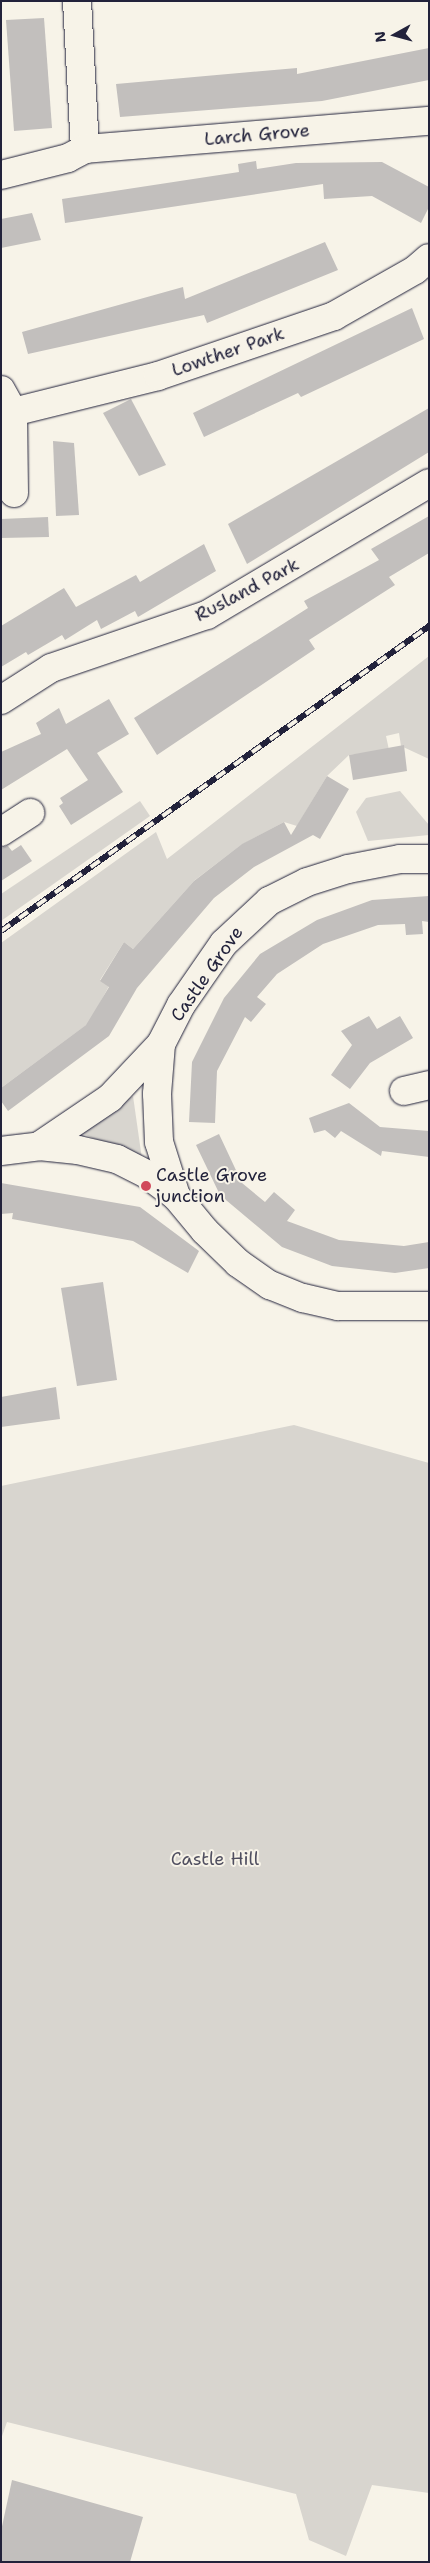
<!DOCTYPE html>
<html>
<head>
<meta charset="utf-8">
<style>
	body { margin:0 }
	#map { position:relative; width:430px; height:2563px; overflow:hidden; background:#f7f3e8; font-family:"Shantell Sans",sans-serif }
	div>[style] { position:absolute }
	.green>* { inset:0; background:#d8d5cf }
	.building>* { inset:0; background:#c2bfbd }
	.roads { filter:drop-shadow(0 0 1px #22223b) drop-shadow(0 0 1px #22223b) }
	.minor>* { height:28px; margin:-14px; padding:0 14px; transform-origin:14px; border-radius:14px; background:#f7f3e8 }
	.rail>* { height:5.5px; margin-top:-2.75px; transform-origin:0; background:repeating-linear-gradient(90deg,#f7f3e8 0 11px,#22223b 0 22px); box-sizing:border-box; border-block:1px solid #22223b }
	.dots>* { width:14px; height:14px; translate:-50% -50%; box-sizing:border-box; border:2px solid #f7f3e8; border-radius:50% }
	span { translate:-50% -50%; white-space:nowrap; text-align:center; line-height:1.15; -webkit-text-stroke:4px #f7f3e8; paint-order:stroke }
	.street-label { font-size:18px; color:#22223b }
	.poi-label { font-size:18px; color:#22223b }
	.left { translate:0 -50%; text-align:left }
	.park-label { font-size:18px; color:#504f60 }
	.frame { position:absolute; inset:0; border:2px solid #22223b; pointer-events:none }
	.north { position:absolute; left:370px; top:10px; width:50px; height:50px; -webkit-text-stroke:4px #f7f3e8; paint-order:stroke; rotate:263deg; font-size:14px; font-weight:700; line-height:20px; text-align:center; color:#22223b }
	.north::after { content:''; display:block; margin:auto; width:18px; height:22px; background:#22223b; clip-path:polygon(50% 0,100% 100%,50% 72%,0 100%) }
</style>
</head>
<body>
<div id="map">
	<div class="green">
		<div style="clip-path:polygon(429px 656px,429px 759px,401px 746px,399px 733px,386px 736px,389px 750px,349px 755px,327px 776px,297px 826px,284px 822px,241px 845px,195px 880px,133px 949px,124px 942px,100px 980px,109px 986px,89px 1023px,1px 1088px,1px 943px,156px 832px,167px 859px)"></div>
		<div style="clip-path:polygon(400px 791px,429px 825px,429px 835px,368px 841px,356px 812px,366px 798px)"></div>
		<div style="clip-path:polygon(140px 801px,150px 816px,1px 921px,1px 894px)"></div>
		<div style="clip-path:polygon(133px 1096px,142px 1159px,79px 1132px)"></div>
		<div style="clip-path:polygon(294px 1425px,429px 1463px,429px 2493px,372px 2485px,346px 2556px,309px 2540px,296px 2494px,7px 2422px,1px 2439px,1px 1486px)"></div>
	</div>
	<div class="building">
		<div style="clip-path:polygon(44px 18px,52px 128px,14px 131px,6px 20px)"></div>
		<div style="clip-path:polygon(429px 48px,429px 80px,322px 101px,120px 117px,116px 84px,297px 68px,297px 74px)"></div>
		<div style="clip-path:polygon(256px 161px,257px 169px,296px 163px,382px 162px,429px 187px,429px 207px,421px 223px,372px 196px,324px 199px,323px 184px,65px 223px,62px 199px,239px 172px,238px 164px)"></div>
		<div style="clip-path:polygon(32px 213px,41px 240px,1px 248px,1px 219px)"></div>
		<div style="clip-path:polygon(325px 242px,338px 270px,207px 323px,204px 315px,28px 354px,22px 332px,183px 287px,185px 299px)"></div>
		<div style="clip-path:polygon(412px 308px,424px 339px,301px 397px,298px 393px,204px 437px,193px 413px)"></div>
		<div style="clip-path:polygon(131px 399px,166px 465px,139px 476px,103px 413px)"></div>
		<div style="clip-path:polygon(429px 408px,429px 452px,247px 564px,228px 524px)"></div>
		<div style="clip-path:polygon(53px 441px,74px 443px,79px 515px,56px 516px)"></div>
		<div style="clip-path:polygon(429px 516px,429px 553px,389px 577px,395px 585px,309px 640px,315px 649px,157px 755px,134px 718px,308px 608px,304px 601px,379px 560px,371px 549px)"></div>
		<div style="clip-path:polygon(48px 517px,49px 537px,1px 538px,1px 519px)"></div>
		<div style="clip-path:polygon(204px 544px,216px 571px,138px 617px,135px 611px,101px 629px,97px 620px,65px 640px,62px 635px,28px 655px,26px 652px,1px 667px,1px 626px,64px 588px,76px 607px,136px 575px,140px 582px)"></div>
		<div style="clip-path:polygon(109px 699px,129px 734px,97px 753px,123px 792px,71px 825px,59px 806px,63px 803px,60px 798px,88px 780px,67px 749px,1px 790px,1px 752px,41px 734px,36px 723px,59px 708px,66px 724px)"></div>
		<div style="clip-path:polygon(404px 745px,407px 771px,353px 780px,349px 755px)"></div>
		<div style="clip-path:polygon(327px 776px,349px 789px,320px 839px,313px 835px,254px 867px,214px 898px,137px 988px,109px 1036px,8px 1111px,1px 1101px,1px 1088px,86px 1025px,109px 987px,100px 981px,124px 942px,133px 949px,194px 881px,242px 844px,284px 822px,291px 835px)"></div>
		<div style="clip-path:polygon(21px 845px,32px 861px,1px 881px,1px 848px,8px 846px,12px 851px)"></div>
		<div style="clip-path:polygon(429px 896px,429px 922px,422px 921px,423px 934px,406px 935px,405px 924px,378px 925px,323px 944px,277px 974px,257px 997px,266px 1004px,251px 1022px,245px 1017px,217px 1071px,215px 1123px,189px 1122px,192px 1062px,224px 998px,260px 954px,317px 920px,372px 900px)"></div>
		<div style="clip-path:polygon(369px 1016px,377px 1029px,400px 1016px,413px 1038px,370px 1063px,350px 1089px,331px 1075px,352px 1045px,341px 1031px)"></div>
		<div style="clip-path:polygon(349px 1103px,380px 1127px,429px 1131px,429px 1157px,382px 1151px,381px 1156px,341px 1131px,335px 1138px,325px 1130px,314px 1133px,309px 1118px)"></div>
		<div style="clip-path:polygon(219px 1134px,242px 1183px,265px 1202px,274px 1192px,295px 1210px,287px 1221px,339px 1240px,404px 1246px,429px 1242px,429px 1268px,395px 1273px,332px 1266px,282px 1247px,220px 1195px,196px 1145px)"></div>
		<div style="clip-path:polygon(1px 1183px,140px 1207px,199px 1251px,188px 1273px,133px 1241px,12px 1219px,13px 1213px,1px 1214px)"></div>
		<div style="clip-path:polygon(103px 1282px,117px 1380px,77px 1386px,61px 1288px)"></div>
		<div style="clip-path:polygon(56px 1387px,60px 1419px,1px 1427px,1px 1397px)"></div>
		<div style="clip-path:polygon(12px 2480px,143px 2517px,130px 2562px,1px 2562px,1px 2531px)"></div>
	</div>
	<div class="roads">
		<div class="minor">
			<div style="left:77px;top:1px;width:148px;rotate:86.9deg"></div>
			<div style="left:85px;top:149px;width:345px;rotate:-4.7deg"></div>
			<div style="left:1px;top:175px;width:69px;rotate:-14.2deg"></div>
			<div style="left:68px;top:158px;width:19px;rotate:-28deg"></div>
			<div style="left:1px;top:390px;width:25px;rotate:61deg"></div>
			<div style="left:13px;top:412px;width:81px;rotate:89.3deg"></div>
			<div style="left:13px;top:412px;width:149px;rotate:-13.9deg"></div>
			<div style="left:158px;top:376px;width:186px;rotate:-18.8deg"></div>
			<div style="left:334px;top:316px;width:93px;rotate:-29.6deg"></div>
			<div style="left:415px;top:270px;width:18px;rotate:-41deg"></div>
			<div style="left:1px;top:700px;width:59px;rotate:-32.6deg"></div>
			<div style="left:51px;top:668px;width:165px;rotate:-18.8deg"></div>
			<div style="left:207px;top:615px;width:258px;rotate:-30.7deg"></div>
			<div style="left:1px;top:832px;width:35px;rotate:-33deg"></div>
			<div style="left:161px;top:1044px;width:50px;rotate:94.6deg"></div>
			<div style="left:157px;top:1094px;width:48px;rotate:87.6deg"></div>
			<div style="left:159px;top:1142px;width:57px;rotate:72.5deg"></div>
			<div style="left:404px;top:1091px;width:26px;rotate:-13deg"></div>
			<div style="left:39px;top:1146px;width:39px;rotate:6deg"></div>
			<div style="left:78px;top:1150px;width:40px;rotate:13deg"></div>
			<div style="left:117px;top:1159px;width:35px;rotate:27deg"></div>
			<div style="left:148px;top:1175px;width:35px;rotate:37deg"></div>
			<div style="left:176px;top:1196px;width:45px;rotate:50.4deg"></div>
			<div style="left:205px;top:1231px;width:46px;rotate:44.1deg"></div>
			<div style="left:238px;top:1263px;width:39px;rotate:35deg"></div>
			<div style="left:270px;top:1285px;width:35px;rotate:22deg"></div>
			<div style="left:303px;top:1298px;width:36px;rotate:13deg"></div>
			<div style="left:338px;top:1306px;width:91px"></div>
			<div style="left:1px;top:1151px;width:38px;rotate:-7deg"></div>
			<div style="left:39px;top:1146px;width:86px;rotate:-34.1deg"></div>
			<div style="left:110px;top:1098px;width:74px;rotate:-46.6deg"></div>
			<div style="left:161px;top:1044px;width:44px;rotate:-62.9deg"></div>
			<div style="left:181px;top:1005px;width:75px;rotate:-55.3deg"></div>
			<div style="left:224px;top:943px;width:62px;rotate:-43deg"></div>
			<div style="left:269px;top:901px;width:42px;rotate:-26.6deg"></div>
			<div style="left:307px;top:882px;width:43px;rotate:-17.6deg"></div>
			<div style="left:348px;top:869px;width:53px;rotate:-10.9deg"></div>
			<div style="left:400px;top:859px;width:29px"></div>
		</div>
	</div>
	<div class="rail">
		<div style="left:1px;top:931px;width:526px;rotate:-35.47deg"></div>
	</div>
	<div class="dots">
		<div style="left:146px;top:1186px;background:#d1495b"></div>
	</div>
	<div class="street-label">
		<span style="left:257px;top:135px;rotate:-5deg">Larch Grove</span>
		<span style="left:228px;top:352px;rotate:-19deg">Lowther Park</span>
		<span style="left:247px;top:590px;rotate:-28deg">Rusland Park</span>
		<span style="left:207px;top:974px;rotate:-55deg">Castle Grove</span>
	</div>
	<div class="poi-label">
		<span class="left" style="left:156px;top:1186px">Castle Grove<br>junction</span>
	</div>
	<div class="park-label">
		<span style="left:215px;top:1859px">Castle Hill</span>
	</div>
	<div class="frame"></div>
	<div class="north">N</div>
</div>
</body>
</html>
